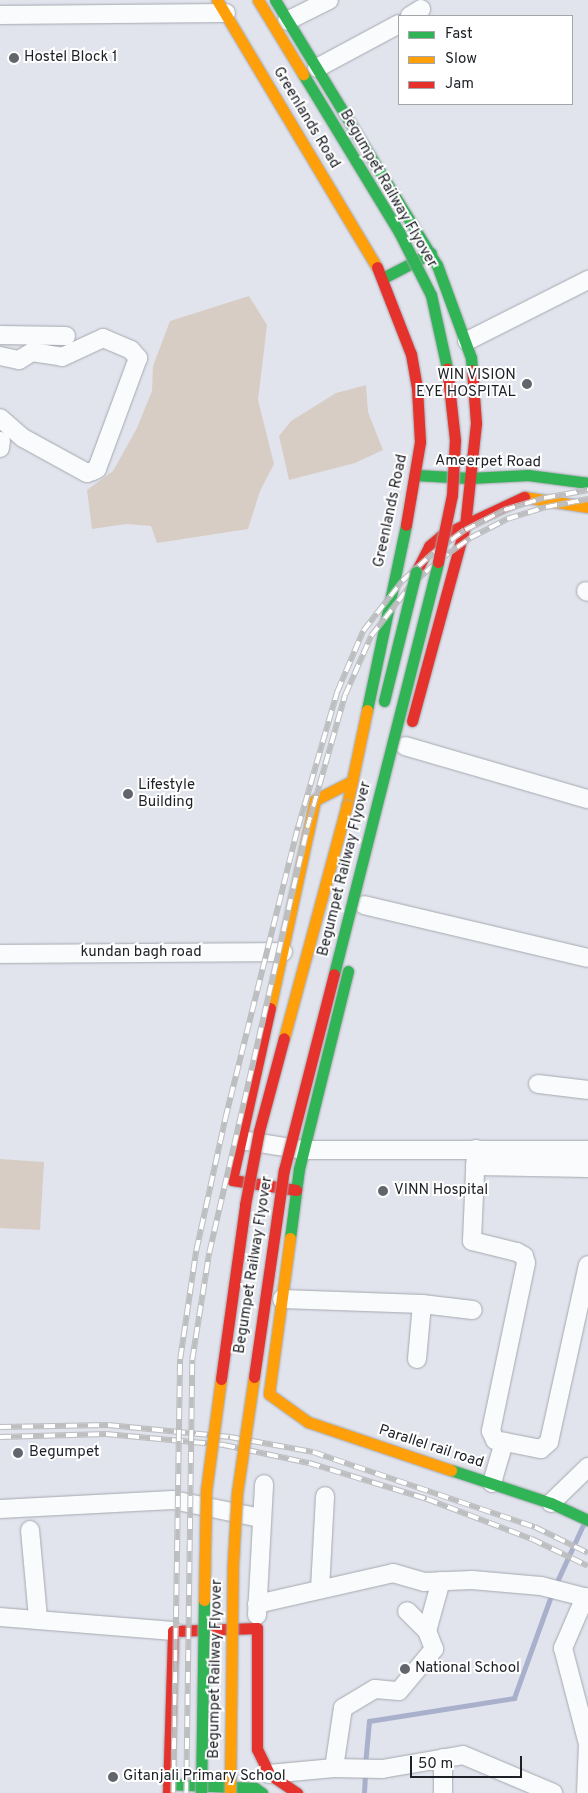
<!DOCTYPE html>
<html>
<head>
<meta charset="utf-8">
<style>
	body { margin:0 }
	#map { position:relative; width:588px; height:1793px; overflow:hidden; background:#e1e4ed; font-family:Overpass,sans-serif }
	div>[style] { position:absolute }
	.green>* { inset:0; background:#d7cdc5 }
	.stream>* { height:4.5px; margin:-2.25px; padding:0 2.25px; transform-origin:2.25px; border-radius:2.25px; background:#a9b0cc }
	.roads { filter:drop-shadow(0 0 1px #a6a8af) drop-shadow(0 0 1px #a6a8af) }
	.street>* { height:18px; margin:-9px; padding:0 9px; transform-origin:9px; border-radius:9px; background:#fafbfc }
	.fast>* { height:11px; margin:-5.5px; padding:0 5.5px; transform-origin:5.5px; border-radius:5.5px; background:#30b455 }
	.slow>* { height:11px; margin:-5.5px; padding:0 5.5px; transform-origin:5.5px; border-radius:5.5px; background:#ff9f0a }
	.jam>* { height:11px; margin:-5.5px; padding:0 5.5px; transform-origin:5.5px; border-radius:5.5px; background:#e5322d }
	.rail>* { height:5.5px; margin-top:-2.75px; transform-origin:0; background:repeating-linear-gradient(90deg,#fff 0 11px,#bdbec0 0 22px); box-sizing:border-box; border-block:1px solid #bdbec0 }
	.bridges { filter:drop-shadow(0 0 1px #a6a8af) drop-shadow(0 0 1px #a6a8af) }
	.fast-bridge>* { height:11px; margin:-5.5px; padding:0 5.5px; transform-origin:5.5px; border-radius:5.5px; background:#30b455 }
	.slow-bridge>* { height:11px; margin:-5.5px; padding:0 5.5px; transform-origin:5.5px; border-radius:5.5px; background:#ff9f0a }
	.jam-bridge>* { height:11px; margin:-5.5px; padding:0 5.5px; transform-origin:5.5px; border-radius:5.5px; background:#e5322d }
	.dots>* { width:14px; height:14px; translate:-50% -50%; box-sizing:border-box; border:2px solid #fff; border-radius:50% }
	span { translate:-50% -50%; white-space:nowrap; text-align:center; line-height:1.15; -webkit-text-stroke:4px #fff; paint-order:stroke }
	.poi-label { font-size:15px; color:#1e2027 }
	.left { translate:0 -50%; text-align:left }
	.right { translate:-100% -50%; text-align:right }
	.street-label { font-size:15px; color:#1e2027 }
	.legend { position:absolute; left:398px; top:15px; width:175px; height:90px; box-sizing:border-box; background:#fff; border:1px solid #a5a6a9; margin:0; padding:6px 9px; list-style:none; font-size:15px; color:#1e2027 }
	.legend li { display:flex; align-items:center; gap:10px; height:25px }
	.legend b { width:25px; border:1px solid #a5a6a9 }
	.scale { position:absolute; left:410px; top:1756px; width:112px; height:22px; box-sizing:border-box; border:2px solid #1e2027; border-top:0; padding-left:6px; font-size:15px; line-height:18px; white-space:nowrap; color:#1e2027; -webkit-text-stroke:4px #fff; paint-order:stroke }
</style>
</head>
<body>
<div id="map">
	<div class="green">
		<div style="clip-path:polygon(249px 296px,267px 325px,258px 400px,274px 464px,260px 491px,248px 529px,157px 543px,151px 526px,126px 524px,92px 529px,87px 490px,113px 471px,137px 428px,152px 391px,153px 366px,170px 321px)"></div>
		<div style="clip-path:polygon(366px 385px,368px 412px,383px 450px,355px 463px,289px 480px,279px 436px,291px 421px,336px 393px)"></div>
		<div style="clip-path:polygon(0 1159px,44px 1162px,40px 1230px,0 1228px)"></div>
	</div>
	<div class="stream">
		<div style="left:555px;top:1586px;width:67px;rotate:-65.3deg"></div>
		<div style="left:365px;top:1765px;width:44px;rotate:-84.8deg"></div>
		<div style="left:369px;top:1721px;width:147px;rotate:-9deg"></div>
		<div style="left:514px;top:1698px;width:112px;rotate:-70.1deg"></div>
		<div style="left:364px;top:1793px;width:20px;rotate:-87deg"></div>
	</div>
	<div class="roads">
		<div class="street">
			<div style="left:0;top:15px;width:226px;rotate:-0.5deg"></div>
			<div style="left:410px;top:16px;width:13px;rotate:-32deg"></div>
			<div style="left:287px;top:21px;width:47px;rotate:-26.6deg"></div>
			<div style="left:317px;top:68px;width:93px;rotate:-28.2deg"></div>
			<div style="left:0;top:335px;width:66px;rotate:0.9deg"></div>
			<div style="left:467px;top:341px;width:136px;rotate:-26.8deg"></div>
			<div style="left:0;top:356px;width:19px;rotate:12deg"></div>
			<div style="left:19px;top:360px;width:15px;rotate:-32deg"></div>
			<div style="left:32px;top:352px;width:30px;rotate:9deg"></div>
			<div style="left:62px;top:357px;width:45px;rotate:-24.9deg"></div>
			<div style="left:103px;top:338px;width:30px;rotate:23deg"></div>
			<div style="left:131px;top:350px;width:11px;rotate:49deg"></div>
			<div style="left:138px;top:358px;width:118px;rotate:110.3deg"></div>
			<div style="left:97px;top:469px;width:4px;rotate:153deg"></div>
			<div style="left:93px;top:471px;width:6px;rotate:162deg"></div>
			<div style="left:87px;top:473px;width:73px;rotate:-151.3deg"></div>
			<div style="left:23px;top:438px;width:30px;rotate:-139deg"></div>
			<div style="left:0;top:448px;width:7px;rotate:-82deg"></div>
			<div style="left:586px;top:591px;width:2px;rotate:27deg"></div>
			<div style="left:405px;top:746px;width:191px;rotate:16.2deg"></div>
			<div style="left:364px;top:905px;width:230px;rotate:13.3deg"></div>
			<div style="left:0;top:954px;width:283px;rotate:-0.4deg"></div>
			<div style="left:538px;top:1084px;width:50px;rotate:6.8deg"></div>
			<div style="left:247px;top:1141px;width:58px;rotate:9deg"></div>
			<div style="left:304px;top:1150px;width:284px"></div>
			<div style="left:476px;top:1149px;width:92px;rotate:92.5deg"></div>
			<div style="left:472px;top:1241px;width:46px;rotate:13.7deg"></div>
			<div style="left:517px;top:1252px;width:8px;rotate:30deg"></div>
			<div style="left:524px;top:1256px;width:7px;rotate:74deg"></div>
			<div style="left:526px;top:1263px;width:172px;rotate:101.8deg"></div>
			<div style="left:491px;top:1431px;width:10px;rotate:66deg"></div>
			<div style="left:495px;top:1440px;width:47px;rotate:11.1deg"></div>
			<div style="left:541px;top:1449px;width:11px;rotate:-41deg"></div>
			<div style="left:549px;top:1442px;width:181px;rotate:-77.6deg"></div>
			<div style="left:475px;top:1166px;width:113px;rotate:1deg"></div>
			<div style="left:282px;top:1299px;width:140px;rotate:2deg"></div>
			<div style="left:422px;top:1304px;width:51px;rotate:6.7deg"></div>
			<div style="left:417px;top:1359px;width:55px;rotate:-84.8deg"></div>
			<div style="left:492px;top:1483px;width:43px;rotate:-73.7deg"></div>
			<div style="left:551px;top:1503px;width:52px;rotate:-44.2deg"></div>
			<div style="left:0;top:1509px;width:173px;rotate:-3deg"></div>
			<div style="left:173px;top:1500px;width:90px;rotate:11.6deg"></div>
			<div style="left:30px;top:1530px;width:88px;rotate:84.8deg"></div>
			<div style="left:320px;top:1589px;width:93px;rotate:-86.9deg"></div>
			<div style="left:585px;top:1597px;width:56px;rotate:113.3deg"></div>
			<div style="left:563px;top:1648px;width:99px;rotate:75.4deg"></div>
			<div style="left:588px;top:1744px;width:49px;rotate:92.3deg"></div>
			<div style="left:257px;top:1604px;width:139px;rotate:-12.8deg"></div>
			<div style="left:393px;top:1573px;width:32px;rotate:16deg"></div>
			<div style="left:424px;top:1582px;width:48px;rotate:-2.4deg"></div>
			<div style="left:472px;top:1580px;width:69px;rotate:5deg"></div>
			<div style="left:541px;top:1586px;width:49px;rotate:14.3deg"></div>
			<div style="left:257px;top:1615px;width:131px;rotate:-86.9deg"></div>
			<div style="left:0;top:1617px;width:174px;rotate:4.6deg"></div>
			<div style="left:427px;top:1631px;width:52px;rotate:-74.4deg"></div>
			<div style="left:443px;top:1758px;width:35px;rotate:90deg"></div>
			<div style="left:334px;top:1768px;width:61px;rotate:-81.5deg"></div>
			<div style="left:343px;top:1708px;width:37px;rotate:-31deg"></div>
			<div style="left:375px;top:1689px;width:24px;rotate:5deg"></div>
			<div style="left:399px;top:1691px;width:55px;rotate:-50.2deg"></div>
			<div style="left:434px;top:1649px;width:19px;rotate:-111deg"></div>
			<div style="left:427px;top:1631px;width:28px;rotate:-135deg"></div>
			<div style="left:269px;top:1774px;width:65px;rotate:-5.3deg"></div>
			<div style="left:334px;top:1768px;width:48px;rotate:1.2deg"></div>
			<div style="left:382px;top:1769px;width:82px;rotate:-9.8deg"></div>
			<div style="left:463px;top:1755px;width:98px;rotate:22.9deg"></div>
		</div>
		<div class="fast">
			<div style="left:275px;top:0;width:311px;rotate:58.6deg"></div>
			<div style="left:437px;top:265px;width:99px;rotate:69.9deg"></div>
			<div style="left:471px;top:358px;width:12px;rotate:85deg"></div>
			<div style="left:383px;top:278px;width:54px;rotate:-27.5deg"></div>
			<div style="left:416px;top:475px;width:54px;rotate:3.2deg"></div>
			<div style="left:470px;top:478px;width:58px;rotate:-3deg"></div>
			<div style="left:528px;top:475px;width:61px;rotate:7.6deg"></div>
			<div style="left:367px;top:710px;width:189px;rotate:-78.1deg"></div>
			<div style="left:290px;top:1238px;width:70px;rotate:-82.6deg"></div>
			<div style="left:299px;top:1169px;width:204px;rotate:-76.1deg"></div>
			<div style="left:451px;top:1470px;width:105px;rotate:18.3deg"></div>
			<div style="left:551px;top:1503px;width:41px;rotate:24.7deg"></div>
			<div style="left:168px;top:1784px;width:87px;rotate:2.6deg"></div>
			<div style="left:255px;top:1788px;width:9px;rotate:36deg"></div>
		</div>
		<div class="slow">
			<div style="left:217px;top:0;width:311px;rotate:59.1deg"></div>
			<div style="left:524px;top:497px;width:65px;rotate:8.9deg"></div>
			<div style="left:347px;top:805px;width:97px;rotate:-78.1deg"></div>
			<div style="left:270px;top:1008px;width:213px;rotate:-77.8deg"></div>
			<div style="left:315px;top:800px;width:42px;rotate:-27.2deg"></div>
			<div style="left:290px;top:1238px;width:157px;rotate:97.7deg"></div>
			<div style="left:269px;top:1394px;width:48px;rotate:35.7deg"></div>
			<div style="left:308px;top:1422px;width:151px;rotate:18.6deg"></div>
		</div>
		<div class="jam">
			<div style="left:377px;top:267px;width:93px;rotate:68.7deg"></div>
			<div style="left:411px;top:354px;width:35px;rotate:80deg"></div>
			<div style="left:417px;top:388px;width:54px;rotate:86.8deg"></div>
			<div style="left:420px;top:442px;width:84px;rotate:99.6deg"></div>
			<div style="left:416px;top:572px;width:29px;rotate:-63deg"></div>
			<div style="left:429px;top:546px;width:16px;rotate:-40deg"></div>
			<div style="left:441px;top:536px;width:92px;rotate:-25.2deg"></div>
			<div style="left:412px;top:721px;width:202px;rotate:-74.8deg"></div>
			<div style="left:465px;top:526px;width:104px;rotate:-83.9deg"></div>
			<div style="left:476px;top:423px;width:53px;rotate:-94.3deg"></div>
			<div style="left:270px;top:1008px;width:176px;rotate:102.5deg"></div>
			<div style="left:232px;top:1180px;width:65px;rotate:8.9deg"></div>
			<div style="left:168px;top:1793px;width:162px;rotate:-88.2deg"></div>
			<div style="left:173px;top:1631px;width:84px;rotate:-2deg"></div>
			<div style="left:257px;top:1628px;width:121px;rotate:90deg"></div>
			<div style="left:257px;top:1749px;width:28px;rotate:64deg"></div>
			<div style="left:269px;top:1774px;width:34px;rotate:34deg"></div>
		</div>
	</div>
	<div class="rail">
		<div style="left:0;top:1427px;width:108px;rotate:-1.1deg"></div>
		<div style="left:108px;top:1425px;width:123px;rotate:5.6deg"></div>
		<div style="left:230px;top:1437px;width:84px;rotate:10.2deg"></div>
		<div style="left:313px;top:1452px;width:234px;rotate:18.7deg"></div>
		<div style="left:535px;top:1527px;width:59px;rotate:26.1deg"></div>
		<div style="left:0;top:1437px;width:106px;rotate:-1.6deg"></div>
		<div style="left:106px;top:1434px;width:119px;rotate:5.3deg"></div>
		<div style="left:224px;top:1445px;width:87px;rotate:12deg"></div>
		<div style="left:309px;top:1463px;width:123px;rotate:17deg"></div>
		<div style="left:427px;top:1499px;width:112px;rotate:20.9deg"></div>
		<div style="left:532px;top:1539px;width:62px;rotate:25.7deg"></div>
		<div style="left:173px;top:1793px;width:434px;rotate:-89.1deg"></div>
		<div style="left:180px;top:1359px;width:109px;rotate:-81.6deg"></div>
		<div style="left:196px;top:1251px;width:135px;rotate:-77.6deg"></div>
		<div style="left:225px;top:1119px;width:301px;rotate:-76deg"></div>
		<div style="left:298px;top:827px;width:141px;rotate:-73.9deg"></div>
		<div style="left:337px;top:692px;width:66px;rotate:-66.9deg"></div>
		<div style="left:363px;top:631px;width:63px;rotate:-52deg"></div>
		<div style="left:402px;top:581px;width:42px;rotate:-42.1deg"></div>
		<div style="left:433px;top:553px;width:39px;rotate:-36deg"></div>
		<div style="left:465px;top:530px;width:44px;rotate:-27.1deg"></div>
		<div style="left:504px;top:510px;width:42px;rotate:-16.7deg"></div>
		<div style="left:544px;top:498px;width:45px;rotate:-10.3deg"></div>
		<div style="left:186px;top:1793px;width:433px;rotate:-89.2deg"></div>
		<div style="left:192px;top:1360px;width:108px;rotate:-81deg"></div>
		<div style="left:209px;top:1253px;width:436px;rotate:-77deg"></div>
		<div style="left:307px;top:828px;width:138px;rotate:-74.1deg"></div>
		<div style="left:345px;top:695px;width:64px;rotate:-66.2deg"></div>
		<div style="left:371px;top:636px;width:62px;rotate:-52.2deg"></div>
		<div style="left:409px;top:587px;width:40px;rotate:-42deg"></div>
		<div style="left:439px;top:560px;width:38px;rotate:-35deg"></div>
		<div style="left:470px;top:538px;width:42px;rotate:-27.2deg"></div>
		<div style="left:507px;top:519px;width:41px;rotate:-17.1deg"></div>
		<div style="left:546px;top:507px;width:43px;rotate:-10.8deg"></div>
	</div>
	<div class="bridges">
		<div class="fast-bridge">
			<div style="left:303px;top:74px;width:185px;rotate:58.7deg"></div>
			<div style="left:399px;top:232px;width:71px;rotate:63.1deg"></div>
			<div style="left:431px;top:295px;width:75px;rotate:77.6deg"></div>
			<div style="left:384px;top:701px;width:133px;rotate:-76.1deg"></div>
			<div style="left:334px;top:974px;width:425px;rotate:-75.8deg"></div>
			<div style="left:201px;top:1793px;width:193px;rotate:-89.1deg"></div>
		</div>
		<div class="slow-bridge">
			<div style="left:258px;top:0;width:87px;rotate:58.7deg"></div>
			<div style="left:284px;top:1038px;width:241px;rotate:-74.9deg"></div>
			<div style="left:204px;top:1600px;width:109px;rotate:-88.9deg"></div>
			<div style="left:206px;top:1491px;width:113px;rotate:-82.4deg"></div>
			<div style="left:230px;top:1793px;width:231px;rotate:-89.3deg"></div>
			<div style="left:233px;top:1562px;width:69px;rotate:-86.7deg"></div>
			<div style="left:237px;top:1493px;width:117px;rotate:-81.7deg"></div>
		</div>
		<div class="jam-bridge">
			<div style="left:438px;top:562px;width:68px;rotate:-78.2deg"></div>
			<div style="left:452px;top:495px;width:55px;rotate:-86.9deg"></div>
			<div style="left:455px;top:440px;width:72px;rotate:-96.3deg"></div>
			<div style="left:254px;top:1377px;width:209px;rotate:-81.8deg"></div>
			<div style="left:284px;top:1170px;width:202px;rotate:-75.7deg"></div>
			<div style="left:221px;top:1379px;width:176px;rotate:-82.1deg"></div>
			<div style="left:245px;top:1205px;width:75px;rotate:-79.3deg"></div>
			<div style="left:259px;top:1131px;width:96px;rotate:-75deg"></div>
		</div>
	</div>
	<div class="dots">
		<div style="left:14px;top:58px;background:#62656c"></div>
		<div style="left:527px;top:384px;background:#62656c"></div>
		<div style="left:128px;top:794px;background:#62656c"></div>
		<div style="left:383px;top:1191px;background:#62656c"></div>
		<div style="left:18px;top:1453px;background:#62656c"></div>
		<div style="left:405px;top:1669px;background:#62656c"></div>
		<div style="left:113px;top:1777px;background:#62656c"></div>
	</div>
	<div class="poi-label">
		<span class="left" style="left:24px;top:58px">Hostel Block 1</span>
		<span class="right" style="left:516px;top:384px">WIN VISION<br>EYE HOSPITAL</span>
		<span class="left" style="left:138px;top:794px">Lifestyle<br>Building</span>
		<span class="left" style="left:394px;top:1191px">VINN Hospital</span>
		<span class="left" style="left:29px;top:1453px">Begumpet</span>
		<span class="left" style="left:415px;top:1669px">National School</span>
		<span class="left" style="left:123px;top:1777px">Gitanjali Primary School</span>
	</div>
	<div class="street-label">
		<span style="left:306px;top:118px;rotate:59deg">Greenlands Road</span>
		<span style="left:388px;top:189px;rotate:60deg">Begumpet Railway Flyover</span>
		<span style="left:488px;top:462px;rotate:1deg">Ameerpet Road</span>
		<span style="left:391px;top:511px;rotate:-78deg">Greenlands Road</span>
		<span style="left:345px;top:869px;rotate:-76deg">Begumpet Railway Flyover</span>
		<span style="left:141px;top:953px">kundan bagh road</span>
		<span style="left:254px;top:1265px;rotate:-81deg">Begumpet Railway Flyover</span>
		<span style="left:431px;top:1447px;rotate:18deg">Parallel rail road</span>
		<span style="left:216px;top:1669px;rotate:-89deg">Begumpet Railway Flyover</span>
	</div>
	<ul class="legend">
	<li><b style="height:6px;background:#30b455"></b>Fast</li>
	<li><b style="height:6px;background:#ff9f0a"></b>Slow</li>
	<li><b style="height:6px;background:#e5322d"></b>Jam</li>
	</ul>
	<div class="scale">50 m</div>
</div>
</body>
</html>
